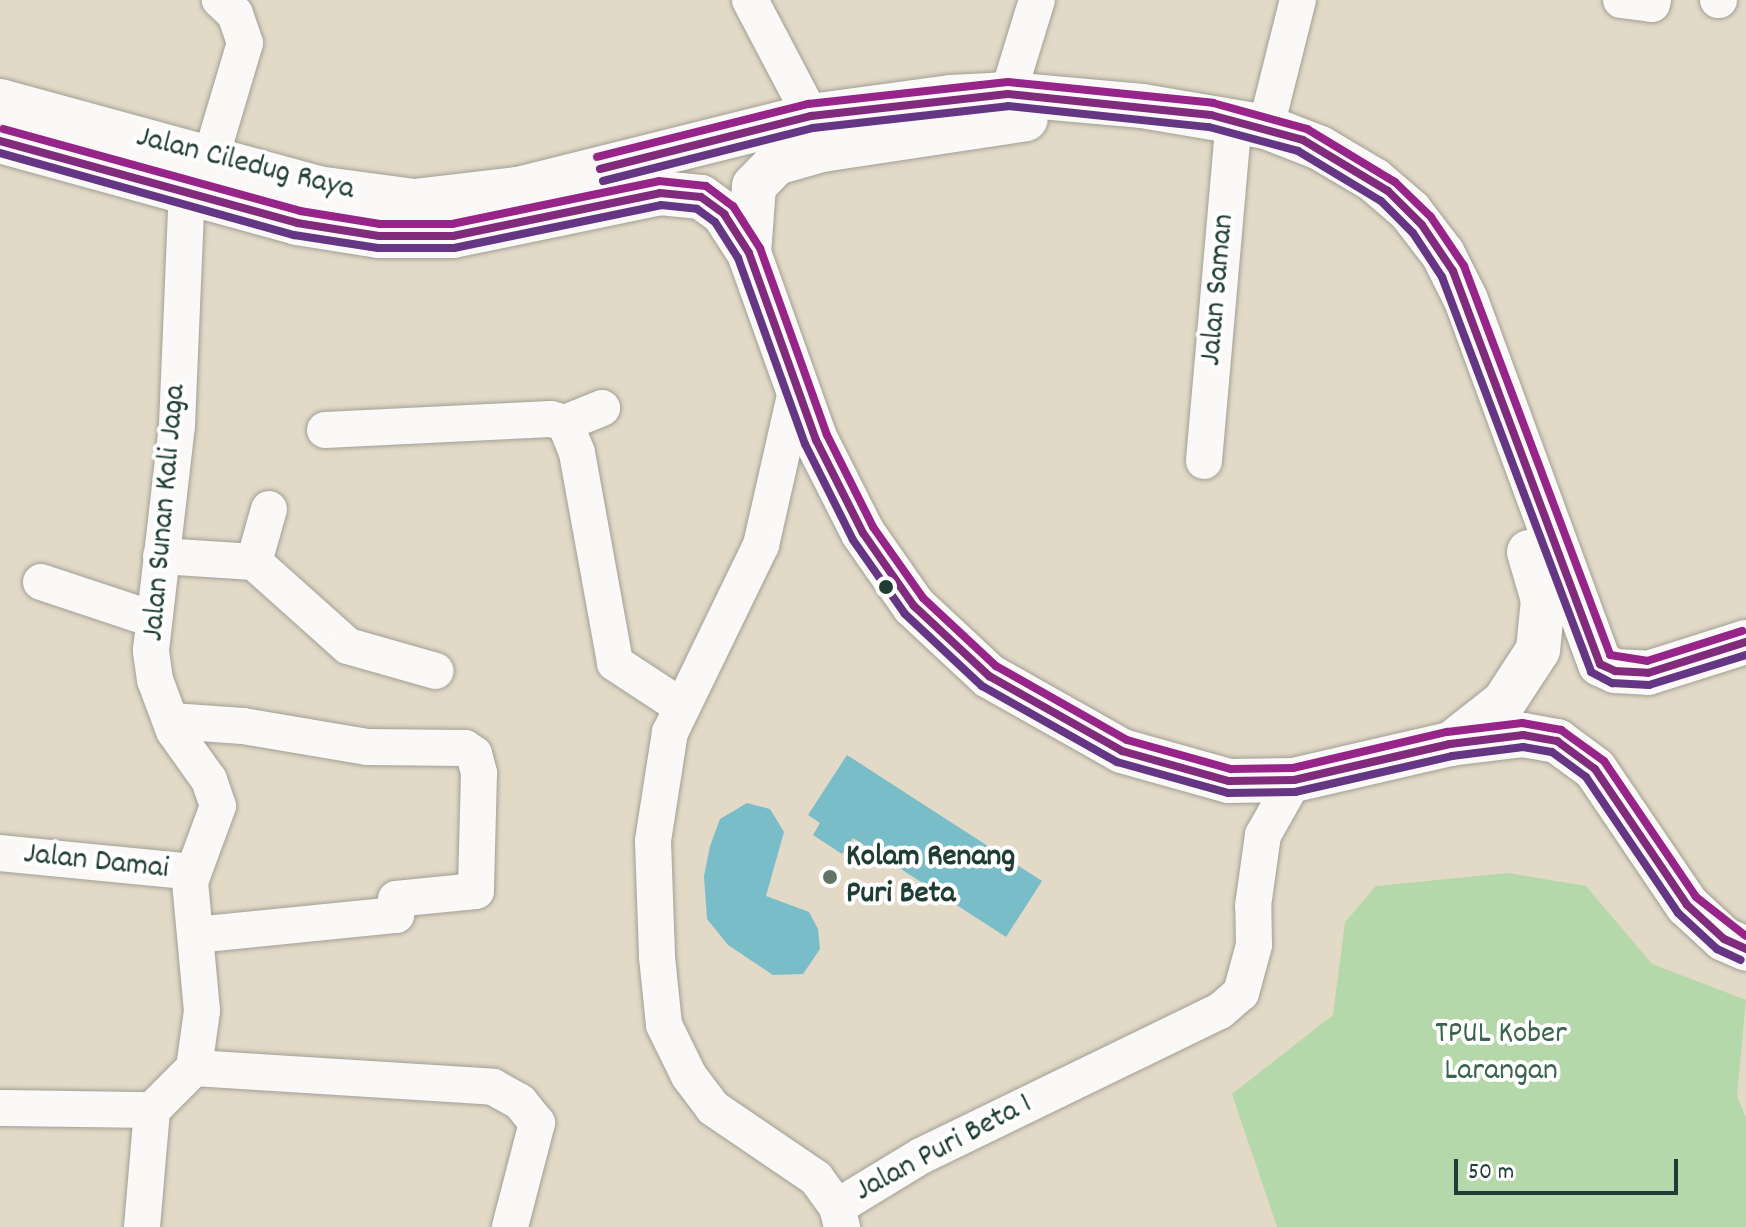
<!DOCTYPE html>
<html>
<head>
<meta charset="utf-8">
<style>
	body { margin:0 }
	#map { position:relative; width:1746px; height:1227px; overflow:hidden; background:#e2d9c7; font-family:Dekko,sans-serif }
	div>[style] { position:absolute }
	.green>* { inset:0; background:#b5d8aa }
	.water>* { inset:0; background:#78bdc8 }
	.roads { filter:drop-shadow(0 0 2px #a09f93) drop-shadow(0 0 2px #a09f93) }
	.minor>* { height:36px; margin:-18px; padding:0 18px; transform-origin:18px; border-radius:18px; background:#fbf9f7 }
	.major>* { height:44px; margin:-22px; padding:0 22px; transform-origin:22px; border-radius:22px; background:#fbf9f7 }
	.bus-1>* { height:8px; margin:-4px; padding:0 4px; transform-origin:4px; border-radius:4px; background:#802b7c }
	.bus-2>* { height:8px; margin:-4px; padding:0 4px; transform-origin:4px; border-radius:4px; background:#643683 }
	.bus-3>* { height:8px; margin:-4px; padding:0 4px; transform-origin:4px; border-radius:4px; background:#972489 }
	.dots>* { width:22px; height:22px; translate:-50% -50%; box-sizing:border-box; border:4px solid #fff; border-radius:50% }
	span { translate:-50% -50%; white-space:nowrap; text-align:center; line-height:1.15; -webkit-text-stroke:8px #fff; paint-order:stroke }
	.street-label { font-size:32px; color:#1f3d34 }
	.poi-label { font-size:32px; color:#1f3d34; font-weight:700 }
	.left { translate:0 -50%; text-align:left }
	.park-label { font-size:32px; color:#3b644c }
	.scale { position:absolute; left:1454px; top:1159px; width:224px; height:36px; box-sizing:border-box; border:4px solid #1f3d34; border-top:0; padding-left:10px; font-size:24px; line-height:28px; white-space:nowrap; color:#1f3d34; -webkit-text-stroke:6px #fff; paint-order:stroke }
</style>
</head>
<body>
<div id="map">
	<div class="green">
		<div style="clip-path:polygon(1508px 873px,1586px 886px,1652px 964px,1746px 1000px,1737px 1096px,1746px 1118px,1746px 1227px,1277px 1227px,1232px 1094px,1333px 1015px,1345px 922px,1376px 886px)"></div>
	</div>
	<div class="water">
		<div style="clip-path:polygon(847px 755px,1042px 881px,1006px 937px,853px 838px,842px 854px,813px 835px,820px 823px,808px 815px)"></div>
		<div style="clip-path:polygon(747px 803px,770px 809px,784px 832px,766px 896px,809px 912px,818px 929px,820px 949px,803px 974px,773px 975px,728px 945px,707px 919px,704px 876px,710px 846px,720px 819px)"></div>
	</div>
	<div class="roads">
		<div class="minor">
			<div style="left:750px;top:0;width:131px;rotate:62.3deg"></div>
			<div style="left:1621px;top:0;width:31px;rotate:7deg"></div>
			<div style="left:1652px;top:4px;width:4px;rotate:-76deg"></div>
			<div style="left:1718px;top:0;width:1px"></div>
			<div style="left:1008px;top:94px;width:98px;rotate:-72.9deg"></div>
			<div style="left:1266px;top:127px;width:131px;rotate:-75.9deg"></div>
			<div style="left:211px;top:157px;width:119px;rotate:-73.4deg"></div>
			<div style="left:245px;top:43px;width:31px;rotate:-109deg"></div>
			<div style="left:235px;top:14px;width:21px;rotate:-137deg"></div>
			<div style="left:796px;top:391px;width:158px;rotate:102.8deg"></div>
			<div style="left:761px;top:545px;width:208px;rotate:115.9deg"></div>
			<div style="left:670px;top:732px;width:110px;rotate:98.9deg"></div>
			<div style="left:653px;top:841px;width:116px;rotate:88deg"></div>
			<div style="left:657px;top:957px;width:68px;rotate:84.1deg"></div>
			<div style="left:664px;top:1025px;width:57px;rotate:63.9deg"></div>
			<div style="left:689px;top:1076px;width:40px;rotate:53deg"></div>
			<div style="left:713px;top:1108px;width:125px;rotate:34.2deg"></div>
			<div style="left:816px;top:1178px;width:36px;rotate:54deg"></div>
			<div style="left:837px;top:1207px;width:21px;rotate:76deg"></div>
			<div style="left:565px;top:423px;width:40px;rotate:-22deg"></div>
			<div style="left:325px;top:430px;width:226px;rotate:-2.8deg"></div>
			<div style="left:551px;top:419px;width:15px;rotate:16deg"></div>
			<div style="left:565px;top:423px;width:32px;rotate:68deg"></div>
			<div style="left:577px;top:453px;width:213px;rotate:79.7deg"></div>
			<div style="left:615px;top:663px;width:77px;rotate:33.3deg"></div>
			<div style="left:1204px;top:461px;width:343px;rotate:-85deg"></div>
			<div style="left:161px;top:556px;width:93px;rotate:3.7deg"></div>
			<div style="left:254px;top:562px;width:55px;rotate:-74.2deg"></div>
			<div style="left:254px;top:562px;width:126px;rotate:41.8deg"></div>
			<div style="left:348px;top:646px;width:91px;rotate:15.9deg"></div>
			<div style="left:41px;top:582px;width:117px;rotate:18.4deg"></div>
			<div style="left:171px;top:721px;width:72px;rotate:4deg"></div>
			<div style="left:243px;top:726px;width:126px;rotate:9.6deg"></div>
			<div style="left:367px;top:747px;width:98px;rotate:0.6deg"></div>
			<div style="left:465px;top:748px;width:11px;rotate:34deg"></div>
			<div style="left:474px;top:754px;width:20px;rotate:75deg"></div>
			<div style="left:479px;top:773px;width:118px;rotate:91.5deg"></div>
			<div style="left:476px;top:891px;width:80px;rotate:174.3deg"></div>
			<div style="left:396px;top:899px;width:16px;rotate:90deg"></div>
			<div style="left:396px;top:915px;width:201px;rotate:174.3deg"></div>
			<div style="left:0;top:853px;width:194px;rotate:5.6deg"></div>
			<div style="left:194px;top:1068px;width:300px;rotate:3.6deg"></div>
			<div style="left:493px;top:1087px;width:31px;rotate:29deg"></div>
			<div style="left:520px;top:1102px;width:27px;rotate:51deg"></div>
			<div style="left:537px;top:1123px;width:107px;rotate:104.6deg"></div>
			<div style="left:0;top:1108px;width:152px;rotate:0.8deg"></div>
			<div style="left:837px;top:1207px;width:98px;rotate:-31.3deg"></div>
			<div style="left:921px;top:1156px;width:332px;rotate:-25.9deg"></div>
			<div style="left:1220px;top:1011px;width:28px;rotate:-41deg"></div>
			<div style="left:1241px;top:993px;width:50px;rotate:-74.8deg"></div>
			<div style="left:1254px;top:945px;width:39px;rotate:-91deg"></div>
			<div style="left:1253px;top:906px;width:72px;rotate:-82deg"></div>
			<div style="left:1263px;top:835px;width:63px;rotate:-60.6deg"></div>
			<div style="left:142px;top:1227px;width:117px;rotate:-85.1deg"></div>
			<div style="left:152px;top:1110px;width:59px;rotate:-45deg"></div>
			<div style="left:194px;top:1068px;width:58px;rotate:-82deg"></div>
			<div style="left:202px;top:1011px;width:130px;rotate:-95.3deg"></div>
			<div style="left:190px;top:882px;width:81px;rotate:-69.8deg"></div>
			<div style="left:218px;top:806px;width:28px;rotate:-109deg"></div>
			<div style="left:209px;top:780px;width:60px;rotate:-125.5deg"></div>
			<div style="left:174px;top:731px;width:54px;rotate:-110.4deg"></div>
			<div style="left:155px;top:680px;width:30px;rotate:-98deg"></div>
			<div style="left:151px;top:650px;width:226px;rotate:-83.4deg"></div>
			<div style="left:177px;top:425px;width:236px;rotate:-87.6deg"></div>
		</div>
		<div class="major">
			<div style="left:0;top:101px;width:329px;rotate:15.3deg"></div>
			<div style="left:317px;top:188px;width:98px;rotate:7.6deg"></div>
			<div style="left:414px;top:201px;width:105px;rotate:-6.6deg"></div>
			<div style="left:518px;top:189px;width:302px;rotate:-14deg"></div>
			<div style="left:811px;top:116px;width:141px;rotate:-7.7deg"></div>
			<div style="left:951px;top:97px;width:57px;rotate:-3deg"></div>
			<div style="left:1008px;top:94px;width:135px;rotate:5.1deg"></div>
			<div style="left:1142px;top:106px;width:126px;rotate:9.6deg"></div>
			<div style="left:1266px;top:127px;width:58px;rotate:21.3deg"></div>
			<div style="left:1320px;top:148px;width:63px;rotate:30.7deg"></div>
			<div style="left:1374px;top:180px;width:48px;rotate:40.7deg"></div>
			<div style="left:1410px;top:211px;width:54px;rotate:52.5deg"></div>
			<div style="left:1443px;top:254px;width:51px;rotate:63.4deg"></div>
			<div style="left:1466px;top:300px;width:388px;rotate:69.8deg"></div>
			<div style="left:1600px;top:664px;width:17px;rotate:25deg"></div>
			<div style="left:1615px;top:671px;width:33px;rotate:3deg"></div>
			<div style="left:1648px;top:673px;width:103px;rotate:-17.6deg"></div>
			<div style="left:0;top:141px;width:308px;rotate:15.4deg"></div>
			<div style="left:297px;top:223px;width:83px;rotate:9deg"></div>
			<div style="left:379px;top:236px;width:74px"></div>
			<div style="left:453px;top:236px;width:211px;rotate:-11.7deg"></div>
			<div style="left:660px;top:193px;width:41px;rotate:5.6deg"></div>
			<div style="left:701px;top:197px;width:29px;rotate:36deg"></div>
			<div style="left:724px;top:214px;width:46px;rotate:57.3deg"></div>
			<div style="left:749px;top:253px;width:199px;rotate:70.3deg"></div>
			<div style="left:816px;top:440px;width:104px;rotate:63.2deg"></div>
			<div style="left:863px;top:533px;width:89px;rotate:55.1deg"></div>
			<div style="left:914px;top:606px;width:103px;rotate:43deg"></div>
			<div style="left:989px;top:676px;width:153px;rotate:29.4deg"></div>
			<div style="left:1122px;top:751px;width:111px;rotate:15.7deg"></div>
			<div style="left:1229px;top:781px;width:65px;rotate:-0.9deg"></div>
			<div style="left:1294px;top:780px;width:160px;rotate:-13deg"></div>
			<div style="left:1450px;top:744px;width:74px;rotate:-7deg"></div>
			<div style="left:1523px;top:735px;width:35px;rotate:10deg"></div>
			<div style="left:1557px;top:741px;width:47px;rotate:36.4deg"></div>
			<div style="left:1595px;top:769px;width:164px;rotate:55.9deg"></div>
			<div style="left:1687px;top:905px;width:50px;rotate:42.6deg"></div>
			<div style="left:1724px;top:939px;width:24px;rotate:24deg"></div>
			<div style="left:749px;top:253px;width:67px;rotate:-85.7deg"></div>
			<div style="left:754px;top:186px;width:32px;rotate:-46deg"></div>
			<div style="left:776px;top:163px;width:48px;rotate:-15.8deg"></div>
			<div style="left:822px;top:150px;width:206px;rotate:-8.6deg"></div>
			<div style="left:1451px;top:744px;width:68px;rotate:-38.4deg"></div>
			<div style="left:1504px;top:702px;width:62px;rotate:-56.8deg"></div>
			<div style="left:1538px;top:650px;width:50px;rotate:-84.3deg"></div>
			<div style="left:1543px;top:600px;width:50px;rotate:-106.3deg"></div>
		</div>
	</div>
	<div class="bus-1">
		<div style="left:0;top:141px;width:308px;rotate:15.4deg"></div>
		<div style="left:297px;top:223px;width:83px;rotate:9deg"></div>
		<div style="left:379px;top:236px;width:74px"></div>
		<div style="left:453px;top:236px;width:211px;rotate:-11.7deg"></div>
		<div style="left:660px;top:193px;width:41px;rotate:5.6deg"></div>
		<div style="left:701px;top:197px;width:29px;rotate:36deg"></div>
		<div style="left:724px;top:214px;width:46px;rotate:57.3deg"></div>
		<div style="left:749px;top:253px;width:199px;rotate:70.3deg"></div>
		<div style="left:816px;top:440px;width:104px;rotate:63.2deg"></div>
		<div style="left:863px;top:533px;width:89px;rotate:55.1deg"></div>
		<div style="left:914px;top:606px;width:103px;rotate:43deg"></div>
		<div style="left:989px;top:676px;width:153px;rotate:29.4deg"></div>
		<div style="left:1122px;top:751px;width:111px;rotate:15.7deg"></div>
		<div style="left:1229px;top:781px;width:65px;rotate:-0.9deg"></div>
		<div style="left:1294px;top:780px;width:160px;rotate:-13deg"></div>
		<div style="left:1450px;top:744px;width:74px;rotate:-7deg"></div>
		<div style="left:1523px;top:735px;width:35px;rotate:10deg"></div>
		<div style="left:1557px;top:741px;width:47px;rotate:36.4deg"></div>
		<div style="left:1595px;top:769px;width:164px;rotate:55.9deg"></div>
		<div style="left:1687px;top:905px;width:50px;rotate:42.6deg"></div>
		<div style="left:1724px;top:939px;width:24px;rotate:24deg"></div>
		<div style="left:600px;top:169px;width:218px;rotate:-14.1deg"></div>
		<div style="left:811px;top:116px;width:198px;rotate:-6.4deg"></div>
		<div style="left:1008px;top:94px;width:204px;rotate:5.9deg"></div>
		<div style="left:1211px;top:115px;width:95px;rotate:15.2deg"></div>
		<div style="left:1303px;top:140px;width:99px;rotate:31deg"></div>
		<div style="left:1388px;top:191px;width:48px;rotate:45deg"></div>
		<div style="left:1422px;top:225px;width:55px;rotate:56deg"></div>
		<div style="left:1453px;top:271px;width:420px;rotate:69.5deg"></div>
		<div style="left:1600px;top:664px;width:17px;rotate:25deg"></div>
		<div style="left:1615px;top:671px;width:33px;rotate:3deg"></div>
		<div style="left:1648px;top:673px;width:103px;rotate:-17.6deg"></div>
	</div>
	<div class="bus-2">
		<div style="left:0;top:153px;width:305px;rotate:15.6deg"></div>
		<div style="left:294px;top:235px;width:85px;rotate:8.8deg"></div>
		<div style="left:378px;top:248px;width:76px"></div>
		<div style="left:454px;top:248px;width:211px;rotate:-11.7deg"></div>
		<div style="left:661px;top:205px;width:36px;rotate:6deg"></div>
		<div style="left:697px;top:209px;width:22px;rotate:36deg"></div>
		<div style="left:715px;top:222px;width:43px;rotate:57.4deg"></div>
		<div style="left:738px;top:258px;width:198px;rotate:70.2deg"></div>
		<div style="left:805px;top:444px;width:107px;rotate:63.4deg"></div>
		<div style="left:853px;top:540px;width:90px;rotate:54.9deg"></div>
		<div style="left:905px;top:614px;width:105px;rotate:43.1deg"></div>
		<div style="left:982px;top:686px;width:155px;rotate:29.4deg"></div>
		<div style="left:1117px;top:762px;width:115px;rotate:15.6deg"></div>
		<div style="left:1228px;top:793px;width:67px;rotate:-0.9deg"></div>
		<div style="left:1295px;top:792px;width:161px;rotate:-12.9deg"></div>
		<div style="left:1452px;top:756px;width:72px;rotate:-7.2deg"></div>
		<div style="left:1523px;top:747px;width:29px;rotate:10deg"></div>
		<div style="left:1552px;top:752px;width:42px;rotate:36.3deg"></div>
		<div style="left:1586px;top:777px;width:164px;rotate:55.9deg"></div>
		<div style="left:1678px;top:913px;width:53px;rotate:42.7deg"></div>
		<div style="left:1717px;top:949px;width:26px;rotate:25deg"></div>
		<div style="left:603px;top:181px;width:217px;rotate:-14.2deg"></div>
		<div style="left:813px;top:128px;width:196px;rotate:-6.4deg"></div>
		<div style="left:1008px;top:106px;width:202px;rotate:6deg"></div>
		<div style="left:1209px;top:127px;width:92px;rotate:15.1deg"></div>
		<div style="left:1298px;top:151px;width:97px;rotate:31.1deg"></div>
		<div style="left:1381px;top:201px;width:45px;rotate:45deg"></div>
		<div style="left:1413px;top:233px;width:53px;rotate:56.6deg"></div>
		<div style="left:1442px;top:277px;width:422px;rotate:69.3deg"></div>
		<div style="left:1591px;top:672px;width:24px;rotate:28deg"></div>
		<div style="left:1612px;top:683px;width:37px;rotate:3deg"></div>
		<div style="left:1649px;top:685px;width:102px;rotate:-17.2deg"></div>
	</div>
	<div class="bus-3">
		<div style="left:3px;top:129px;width:308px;rotate:15.4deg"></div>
		<div style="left:300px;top:211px;width:81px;rotate:9.2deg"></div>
		<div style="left:380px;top:224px;width:72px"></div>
		<div style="left:452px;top:224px;width:211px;rotate:-11.7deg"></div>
		<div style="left:659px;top:181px;width:47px;rotate:6.1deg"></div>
		<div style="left:706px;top:186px;width:34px;rotate:37deg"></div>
		<div style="left:733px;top:206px;width:50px;rotate:57.3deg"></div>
		<div style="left:760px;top:248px;width:199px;rotate:70.3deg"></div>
		<div style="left:827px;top:435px;width:103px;rotate:63.4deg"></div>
		<div style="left:873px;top:527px;width:87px;rotate:54.8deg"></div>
		<div style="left:923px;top:598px;width:100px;rotate:43deg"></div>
		<div style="left:996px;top:666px;width:150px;rotate:29.5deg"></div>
		<div style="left:1127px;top:740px;width:108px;rotate:15.6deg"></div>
		<div style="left:1231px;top:769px;width:62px;rotate:-0.9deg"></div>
		<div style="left:1293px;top:768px;width:158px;rotate:-13.2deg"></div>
		<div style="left:1447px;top:732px;width:76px;rotate:-6.8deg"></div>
		<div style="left:1522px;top:723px;width:40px;rotate:10deg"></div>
		<div style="left:1561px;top:730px;width:53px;rotate:35.8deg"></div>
		<div style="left:1604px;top:761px;width:164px;rotate:55.9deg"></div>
		<div style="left:1696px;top:897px;width:63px;rotate:38deg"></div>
		<div style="left:597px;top:157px;width:218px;rotate:-14.1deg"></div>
		<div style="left:808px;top:104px;width:201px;rotate:-6.3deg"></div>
		<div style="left:1008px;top:82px;width:206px;rotate:5.8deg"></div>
		<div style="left:1213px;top:103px;width:98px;rotate:15.5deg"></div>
		<div style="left:1307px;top:129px;width:103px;rotate:31.1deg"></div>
		<div style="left:1395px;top:182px;width:50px;rotate:44.2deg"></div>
		<div style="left:1431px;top:217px;width:59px;rotate:56deg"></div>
		<div style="left:1464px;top:266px;width:415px;rotate:69.4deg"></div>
		<div style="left:1610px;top:655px;width:37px;rotate:9deg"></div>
		<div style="left:1647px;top:661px;width:100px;rotate:-17.5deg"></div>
	</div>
	<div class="dots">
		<div style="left:886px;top:587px;background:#1f3d34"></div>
		<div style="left:830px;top:877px;background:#637467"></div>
	</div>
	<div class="street-label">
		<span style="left:245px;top:165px;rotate:14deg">Jalan Ciledug Raya</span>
		<span style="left:1219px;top:290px;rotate:-85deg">Jalan Saman</span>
		<span style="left:166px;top:513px;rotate:-85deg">Jalan Sunan Kali Jaga</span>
		<span style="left:96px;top:863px;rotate:6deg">Jalan Damai</span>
		<span style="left:944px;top:1149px;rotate:-28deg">Jalan Puri Beta 1</span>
	</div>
	<div class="poi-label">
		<span class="left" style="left:846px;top:877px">Kolam Renang<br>Puri Beta</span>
	</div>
	<div class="park-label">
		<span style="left:1501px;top:1054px">TPUL Kober<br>Larangan</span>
	</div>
	<div class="scale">50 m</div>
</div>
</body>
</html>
